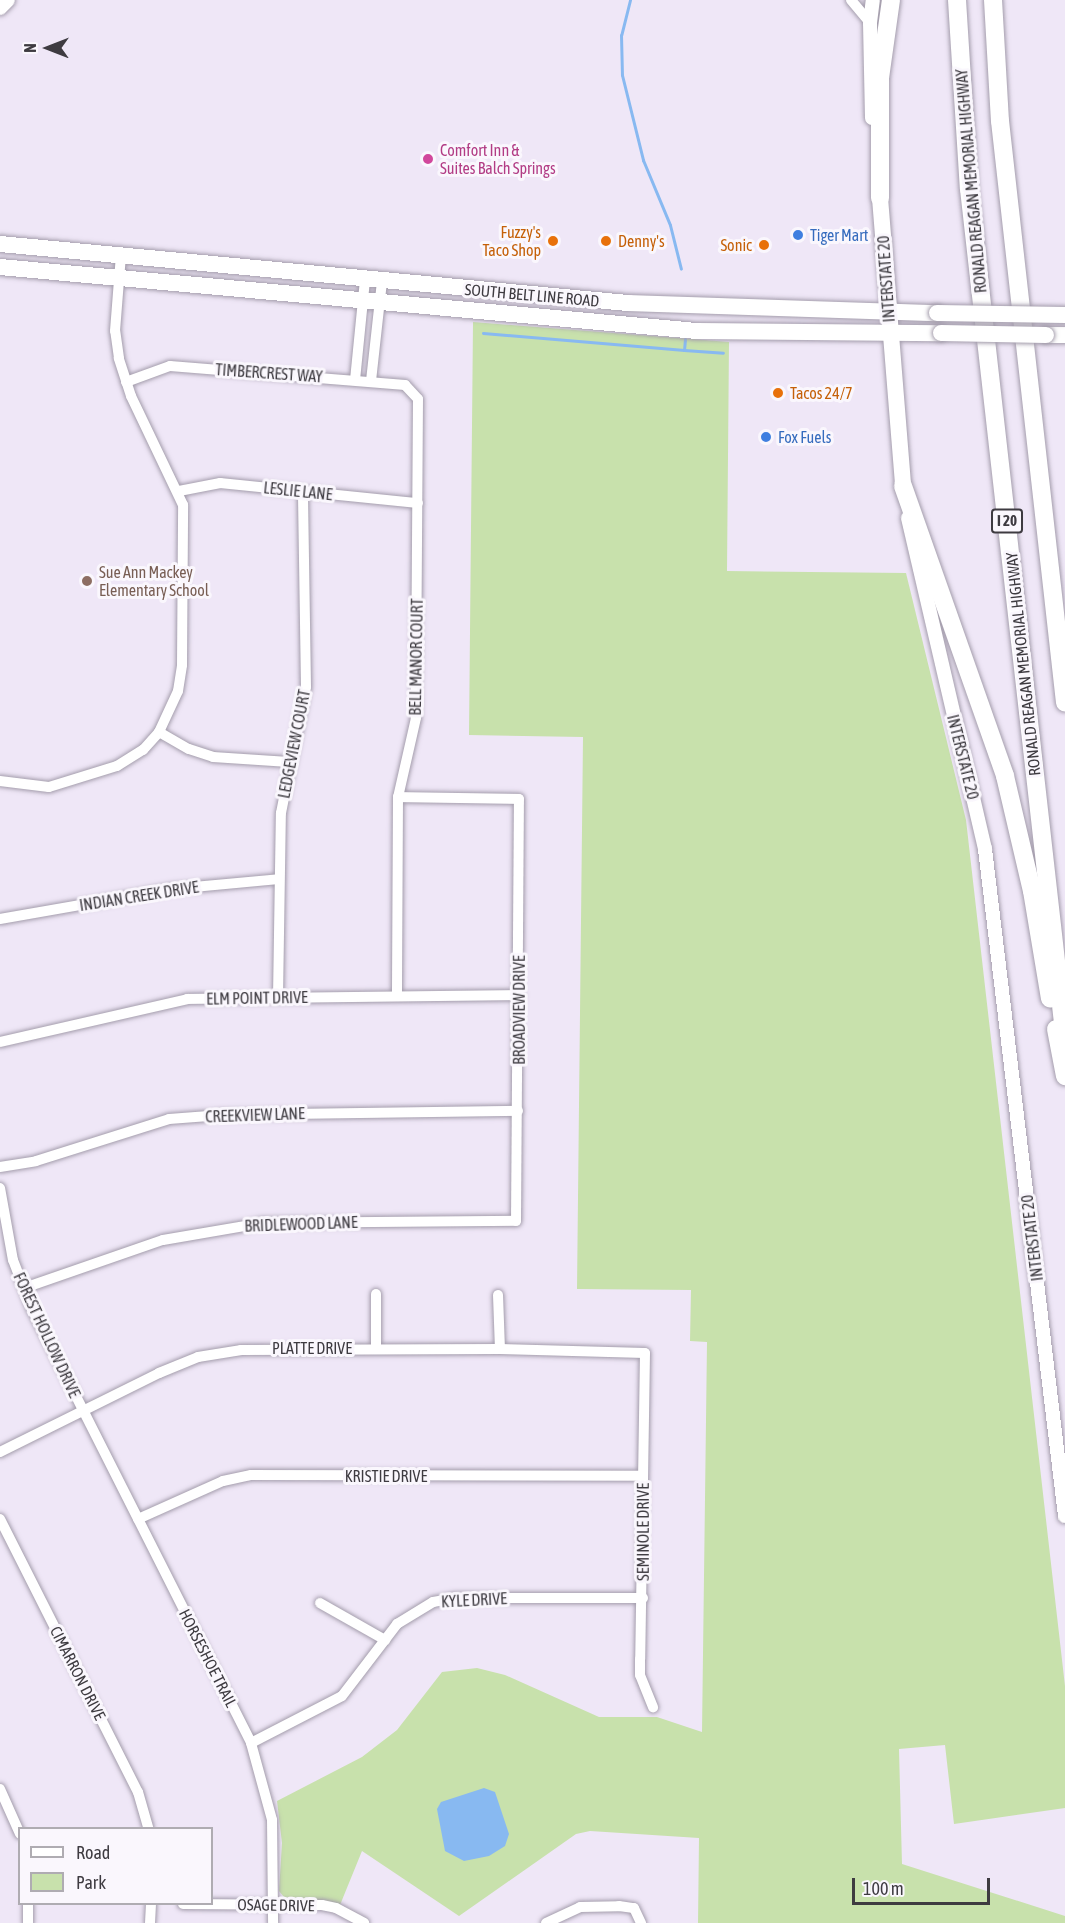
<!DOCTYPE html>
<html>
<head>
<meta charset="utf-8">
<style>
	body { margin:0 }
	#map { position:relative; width:1065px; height:1923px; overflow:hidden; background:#efe7f7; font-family:"Asap Condensed",sans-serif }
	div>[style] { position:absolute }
	.green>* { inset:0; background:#c8e1ac }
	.water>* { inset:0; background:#88b9f1 }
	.stream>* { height:3px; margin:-1.5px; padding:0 1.5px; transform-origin:1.5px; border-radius:1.5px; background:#88b9f1 }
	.roads { filter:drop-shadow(0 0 2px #a49dac) drop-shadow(0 0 2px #a49dac) }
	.street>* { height:10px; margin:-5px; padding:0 5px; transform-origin:5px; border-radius:5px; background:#fff }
	.secondary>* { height:14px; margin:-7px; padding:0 7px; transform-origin:7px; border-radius:7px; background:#fff }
	.primary>* { height:16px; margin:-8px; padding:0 8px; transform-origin:8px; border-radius:8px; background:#fff }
	.highway>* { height:18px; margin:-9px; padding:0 9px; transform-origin:9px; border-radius:9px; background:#fff }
	.bridges { filter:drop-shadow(0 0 2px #a49dac) drop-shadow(0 0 2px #a49dac) }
	.primary-bridge>* { height:16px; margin:-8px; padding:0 8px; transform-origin:8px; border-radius:8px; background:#fff }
	.dots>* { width:16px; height:16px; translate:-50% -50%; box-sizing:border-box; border:3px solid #faf7fd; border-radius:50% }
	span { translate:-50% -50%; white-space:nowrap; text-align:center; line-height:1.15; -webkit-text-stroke:6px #faf7fd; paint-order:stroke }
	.shield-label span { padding:2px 4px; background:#faf7fd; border:2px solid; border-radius:4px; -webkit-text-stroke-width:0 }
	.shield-label { font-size:15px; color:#3e3b41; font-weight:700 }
	.hotel-label { font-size:16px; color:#b23c85 }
	.left { translate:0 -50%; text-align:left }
	.street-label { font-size:16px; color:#3e3b41 }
	.food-label { font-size:16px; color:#c56008 }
	.right { translate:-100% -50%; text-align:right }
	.shop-label { font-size:16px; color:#366cbe }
	.education-label { font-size:16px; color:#785e54 }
	.legend { position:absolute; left:18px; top:1827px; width:195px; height:78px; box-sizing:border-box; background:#faf7fd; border:2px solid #afacb2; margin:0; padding:8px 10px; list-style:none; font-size:18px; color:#3e3b41 }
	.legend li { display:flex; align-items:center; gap:12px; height:30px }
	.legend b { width:30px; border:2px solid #afacb2 }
	.north { position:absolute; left:18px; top:18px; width:60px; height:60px; -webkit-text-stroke:4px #faf7fd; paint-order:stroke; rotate:270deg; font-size:16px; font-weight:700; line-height:24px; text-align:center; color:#3e3b41 }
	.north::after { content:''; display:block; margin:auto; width:21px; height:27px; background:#3e3b41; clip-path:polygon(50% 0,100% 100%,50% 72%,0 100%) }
	.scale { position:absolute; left:852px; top:1878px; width:138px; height:27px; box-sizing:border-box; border:3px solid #3e3b41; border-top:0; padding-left:8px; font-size:18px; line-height:21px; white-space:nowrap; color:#3e3b41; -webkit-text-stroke:4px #faf7fd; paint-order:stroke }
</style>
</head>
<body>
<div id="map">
	<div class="green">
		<div style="clip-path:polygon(473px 322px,729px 342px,727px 571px,906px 573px,966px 820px,1065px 1686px,1065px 1808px,954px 1824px,945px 1745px,899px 1749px,902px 1864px,1065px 1916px,1065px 1923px,698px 1923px,699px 1838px,590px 1831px,576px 1834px,459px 1916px,362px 1851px,340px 1905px,284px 1897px,279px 1891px,282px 1843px,277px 1801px,362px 1757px,397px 1730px,442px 1672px,477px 1668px,505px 1675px,599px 1717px,657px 1717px,702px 1732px,707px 1342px,690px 1341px,691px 1290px,577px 1289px,583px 737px,469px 735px)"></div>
	</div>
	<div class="water">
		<div style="clip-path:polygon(484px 1788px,495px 1792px,509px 1834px,505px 1846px,489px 1856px,464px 1861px,445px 1851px,437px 1809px,441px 1802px)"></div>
	</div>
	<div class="stream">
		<div style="left:630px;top:0;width:36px;rotate:104deg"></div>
		<div style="left:621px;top:35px;width:40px;rotate:88.6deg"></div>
		<div style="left:622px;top:75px;width:88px;rotate:76.1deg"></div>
		<div style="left:643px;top:160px;width:70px;rotate:67.4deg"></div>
		<div style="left:670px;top:225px;width:45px;rotate:76deg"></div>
		<div style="left:483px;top:333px;width:202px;rotate:4.8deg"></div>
		<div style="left:685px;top:339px;width:11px;rotate:95deg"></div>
		<div style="left:684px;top:350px;width:39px;rotate:4deg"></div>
	</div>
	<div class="roads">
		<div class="street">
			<div style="left:851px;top:0;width:30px;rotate:50deg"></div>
			<div style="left:355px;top:380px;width:100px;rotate:-84.3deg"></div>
			<div style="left:371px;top:381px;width:100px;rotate:-83.7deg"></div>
			<div style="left:126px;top:382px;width:47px;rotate:-20deg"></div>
			<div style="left:170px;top:366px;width:236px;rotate:4.6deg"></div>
			<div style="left:405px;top:385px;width:19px;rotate:47deg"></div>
			<div style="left:418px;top:399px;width:319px;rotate:90.4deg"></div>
			<div style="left:416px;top:718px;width:81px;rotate:102.8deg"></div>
			<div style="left:398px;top:797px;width:199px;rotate:90.3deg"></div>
			<div style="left:179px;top:491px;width:42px;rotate:-11deg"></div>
			<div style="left:220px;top:483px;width:199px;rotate:5.8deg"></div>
			<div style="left:159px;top:732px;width:34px;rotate:30deg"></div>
			<div style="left:189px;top:749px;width:25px;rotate:18deg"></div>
			<div style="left:213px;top:757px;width:76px;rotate:3.8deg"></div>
			<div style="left:0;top:781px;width:49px;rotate:7deg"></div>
			<div style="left:49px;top:787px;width:71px;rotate:-17.2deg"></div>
			<div style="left:117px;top:766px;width:31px;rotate:-32deg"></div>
			<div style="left:143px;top:750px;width:24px;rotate:-48deg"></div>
			<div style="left:159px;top:732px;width:45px;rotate:-65.1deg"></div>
			<div style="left:178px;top:691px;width:26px;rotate:-81deg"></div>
			<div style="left:182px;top:665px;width:160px;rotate:-89.6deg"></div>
			<div style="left:183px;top:505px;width:121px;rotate:-115.5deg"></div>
			<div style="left:131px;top:396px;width:40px;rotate:-108deg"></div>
			<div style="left:119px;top:358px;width:27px;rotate:-98deg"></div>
			<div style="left:115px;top:331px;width:77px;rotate:-85.5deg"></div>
			<div style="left:0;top:919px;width:175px;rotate:-9.9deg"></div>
			<div style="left:172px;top:889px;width:107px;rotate:-5.3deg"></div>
			<div style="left:278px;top:997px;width:184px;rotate:-89.1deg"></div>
			<div style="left:281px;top:813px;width:128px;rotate:-78.8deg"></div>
			<div style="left:306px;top:687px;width:195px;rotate:-90.9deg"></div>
			<div style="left:0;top:1042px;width:192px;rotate:-12.9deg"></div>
			<div style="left:187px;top:999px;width:332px;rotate:-0.7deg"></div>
			<div style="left:0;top:1167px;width:36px;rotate:-9deg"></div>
			<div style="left:36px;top:1161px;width:139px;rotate:-17.5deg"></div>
			<div style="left:169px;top:1119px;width:53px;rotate:-4.3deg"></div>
			<div style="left:222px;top:1115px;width:296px;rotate:-0.8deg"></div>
			<div style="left:0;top:1188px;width:73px;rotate:79.8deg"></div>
			<div style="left:13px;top:1260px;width:53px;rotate:68.8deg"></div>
			<div style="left:32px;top:1309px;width:486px;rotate:63.2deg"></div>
			<div style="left:251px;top:1743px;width:80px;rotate:74.7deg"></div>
			<div style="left:272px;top:1820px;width:103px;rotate:89.4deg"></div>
			<div style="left:24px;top:1288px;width:147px;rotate:-19.1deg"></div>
			<div style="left:163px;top:1240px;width:100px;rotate:-9.7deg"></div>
			<div style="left:262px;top:1223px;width:254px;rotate:-0.5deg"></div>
			<div style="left:516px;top:1221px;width:422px;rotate:-89.6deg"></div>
			<div style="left:519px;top:799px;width:121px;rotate:-179.1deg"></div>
			<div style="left:376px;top:1294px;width:55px;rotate:90deg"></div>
			<div style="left:498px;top:1295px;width:54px;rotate:87.9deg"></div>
			<div style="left:0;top:1452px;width:178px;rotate:-26.4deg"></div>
			<div style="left:159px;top:1373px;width:42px;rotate:-22.3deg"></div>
			<div style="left:198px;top:1357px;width:44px;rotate:-9.2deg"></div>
			<div style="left:241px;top:1350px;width:259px;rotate:-0.2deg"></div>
			<div style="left:500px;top:1349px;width:145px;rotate:1.6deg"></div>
			<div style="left:645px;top:1353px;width:306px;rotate:90.9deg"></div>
			<div style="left:640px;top:1659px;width:16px;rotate:90deg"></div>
			<div style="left:640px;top:1675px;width:35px;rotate:68deg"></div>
			<div style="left:0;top:1519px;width:306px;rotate:63.2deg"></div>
			<div style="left:138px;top:1792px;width:37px;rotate:74deg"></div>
			<div style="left:138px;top:1519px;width:93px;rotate:-24.1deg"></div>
			<div style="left:223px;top:1481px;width:29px;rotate:-12deg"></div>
			<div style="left:251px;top:1475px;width:392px;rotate:0.1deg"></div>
			<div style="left:320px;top:1603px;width:75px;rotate:29.6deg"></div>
			<div style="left:251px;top:1743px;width:102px;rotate:-27.3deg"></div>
			<div style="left:342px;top:1696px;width:91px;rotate:-52.6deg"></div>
			<div style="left:397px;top:1624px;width:42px;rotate:-31.4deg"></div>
			<div style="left:433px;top:1602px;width:22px;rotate:-10deg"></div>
			<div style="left:455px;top:1598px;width:188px"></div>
			<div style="left:0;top:1789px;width:49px;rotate:66deg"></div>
			<div style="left:183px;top:1904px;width:139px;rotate:0.4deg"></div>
			<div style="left:322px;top:1905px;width:14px;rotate:12deg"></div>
			<div style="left:336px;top:1908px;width:32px;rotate:28deg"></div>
			<div style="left:28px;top:1923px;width:19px;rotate:-90deg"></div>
			<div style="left:150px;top:1923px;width:19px;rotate:-87deg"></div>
			<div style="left:546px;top:1923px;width:38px;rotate:-25deg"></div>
			<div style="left:580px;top:1907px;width:39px;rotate:-1deg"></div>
			<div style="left:619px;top:1906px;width:15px;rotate:8deg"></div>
			<div style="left:634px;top:1908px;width:17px;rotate:65deg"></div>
		</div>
		<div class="secondary">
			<div style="left:0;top:8px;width:11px;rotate:-45deg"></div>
			<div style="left:872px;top:118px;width:95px;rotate:-91.2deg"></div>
			<div style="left:870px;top:23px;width:23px;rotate:-83deg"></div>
			<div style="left:908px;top:518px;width:340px;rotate:76.9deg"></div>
			<div style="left:985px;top:849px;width:672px;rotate:83.16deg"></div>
		</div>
		<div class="primary">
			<div style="left:880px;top:198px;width:289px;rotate:85.4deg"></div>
			<div style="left:0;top:244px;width:631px;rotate:5.37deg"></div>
			<div style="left:628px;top:303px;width:309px;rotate:1.9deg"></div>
			<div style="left:0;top:267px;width:700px;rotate:5.25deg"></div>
			<div style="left:697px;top:331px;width:244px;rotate:0.5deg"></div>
			<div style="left:1046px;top:335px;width:19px"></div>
		</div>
		<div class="highway">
			<div style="left:957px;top:0;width:189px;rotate:86.4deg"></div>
			<div style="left:969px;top:189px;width:857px;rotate:83.57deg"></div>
			<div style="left:993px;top:0;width:121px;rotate:86.7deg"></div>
			<div style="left:1000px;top:121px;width:585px;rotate:83.62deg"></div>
			<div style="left:880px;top:198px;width:120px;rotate:-90deg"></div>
			<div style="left:880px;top:78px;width:79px;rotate:-82deg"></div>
			<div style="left:903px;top:486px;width:307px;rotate:70.6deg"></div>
			<div style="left:1005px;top:776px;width:118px;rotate:76.8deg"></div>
			<div style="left:1032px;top:891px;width:109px;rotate:80.5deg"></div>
			<div style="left:1056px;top:1029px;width:48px;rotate:79.2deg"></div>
		</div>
	</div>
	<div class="bridges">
		<div class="primary-bridge">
			<div style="left:937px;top:313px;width:128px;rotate:0.9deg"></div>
			<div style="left:941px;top:333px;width:105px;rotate:1.1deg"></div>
		</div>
	</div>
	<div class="dots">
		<div style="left:428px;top:159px;background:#d1479c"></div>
		<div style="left:798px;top:235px;background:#3f7fe0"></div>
		<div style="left:553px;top:241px;background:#e8710a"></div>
		<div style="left:606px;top:241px;background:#e8710a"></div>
		<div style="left:764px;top:245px;background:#e8710a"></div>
		<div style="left:778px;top:393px;background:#e8710a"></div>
		<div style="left:766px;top:437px;background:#3f7fe0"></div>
		<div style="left:87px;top:581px;background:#8d6e63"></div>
	</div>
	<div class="shield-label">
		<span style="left:1007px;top:521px">I 20</span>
	</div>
	<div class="hotel-label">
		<span class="left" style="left:440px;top:159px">Comfort Inn &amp;<br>Suites Balch Springs</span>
	</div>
	<div class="street-label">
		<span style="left:971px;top:181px;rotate:-95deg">RONALD REAGAN MEMORIAL HIGHWAY</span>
		<span style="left:886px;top:279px;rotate:-94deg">INTERSTATE 20</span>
		<span style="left:532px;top:295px;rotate:5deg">SOUTH BELT LINE ROAD</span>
		<span style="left:269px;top:373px;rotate:4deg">TIMBERCREST WAY</span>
		<span style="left:298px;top:491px;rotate:6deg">LESLIE LANE</span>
		<span style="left:416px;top:657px;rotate:-89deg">BELL MANOR COURT</span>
		<span style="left:1023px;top:664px;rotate:-96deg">RONALD REAGAN MEMORIAL HIGHWAY</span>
		<span style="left:294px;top:744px;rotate:-79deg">LEDGEVIEW COURT</span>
		<span style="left:963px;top:757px;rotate:76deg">INTERSTATE 20</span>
		<span style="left:139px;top:896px;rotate:-9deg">INDIAN CREEK DRIVE</span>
		<span style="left:257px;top:998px;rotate:-1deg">ELM POINT DRIVE</span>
		<span style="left:519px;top:1010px;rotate:-90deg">BROADVIEW DRIVE</span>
		<span style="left:255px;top:1115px;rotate:-2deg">CREEKVIEW LANE</span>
		<span style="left:301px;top:1224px;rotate:-2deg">BRIDLEWOOD LANE</span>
		<span style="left:1032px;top:1238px;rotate:-97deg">INTERSTATE 20</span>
		<span style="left:47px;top:1335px;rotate:65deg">FOREST HOLLOW DRIVE</span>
		<span style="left:312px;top:1348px">PLATTE DRIVE</span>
		<span style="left:386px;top:1476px">KRISTIE DRIVE</span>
		<span style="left:643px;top:1532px;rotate:-90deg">SEMINOLE DRIVE</span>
		<span style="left:474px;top:1600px;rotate:-3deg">KYLE DRIVE</span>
		<span style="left:208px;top:1658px;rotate:63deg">HORSESHOE TRAIL</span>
		<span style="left:78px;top:1673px;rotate:63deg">CIMARRON DRIVE</span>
		<span style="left:276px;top:1905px;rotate:1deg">OSAGE DRIVE</span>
	</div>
	<div class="food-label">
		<span class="right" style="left:541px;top:241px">Fuzzy's<br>Taco Shop</span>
		<span class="left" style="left:618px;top:241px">Denny's</span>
		<span class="right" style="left:752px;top:245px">Sonic</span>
		<span class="left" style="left:790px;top:393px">Tacos 24/7</span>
	</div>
	<div class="shop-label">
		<span class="left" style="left:810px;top:235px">Tiger Mart</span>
		<span class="left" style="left:778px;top:437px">Fox Fuels</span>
	</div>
	<div class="education-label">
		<span class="left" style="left:99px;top:581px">Sue Ann Mackey<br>Elementary School</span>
	</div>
	<ul class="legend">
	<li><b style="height:8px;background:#fff"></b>Road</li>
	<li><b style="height:16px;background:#c8e1ac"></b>Park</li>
	</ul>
	<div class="north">N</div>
	<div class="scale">100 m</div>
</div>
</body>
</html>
